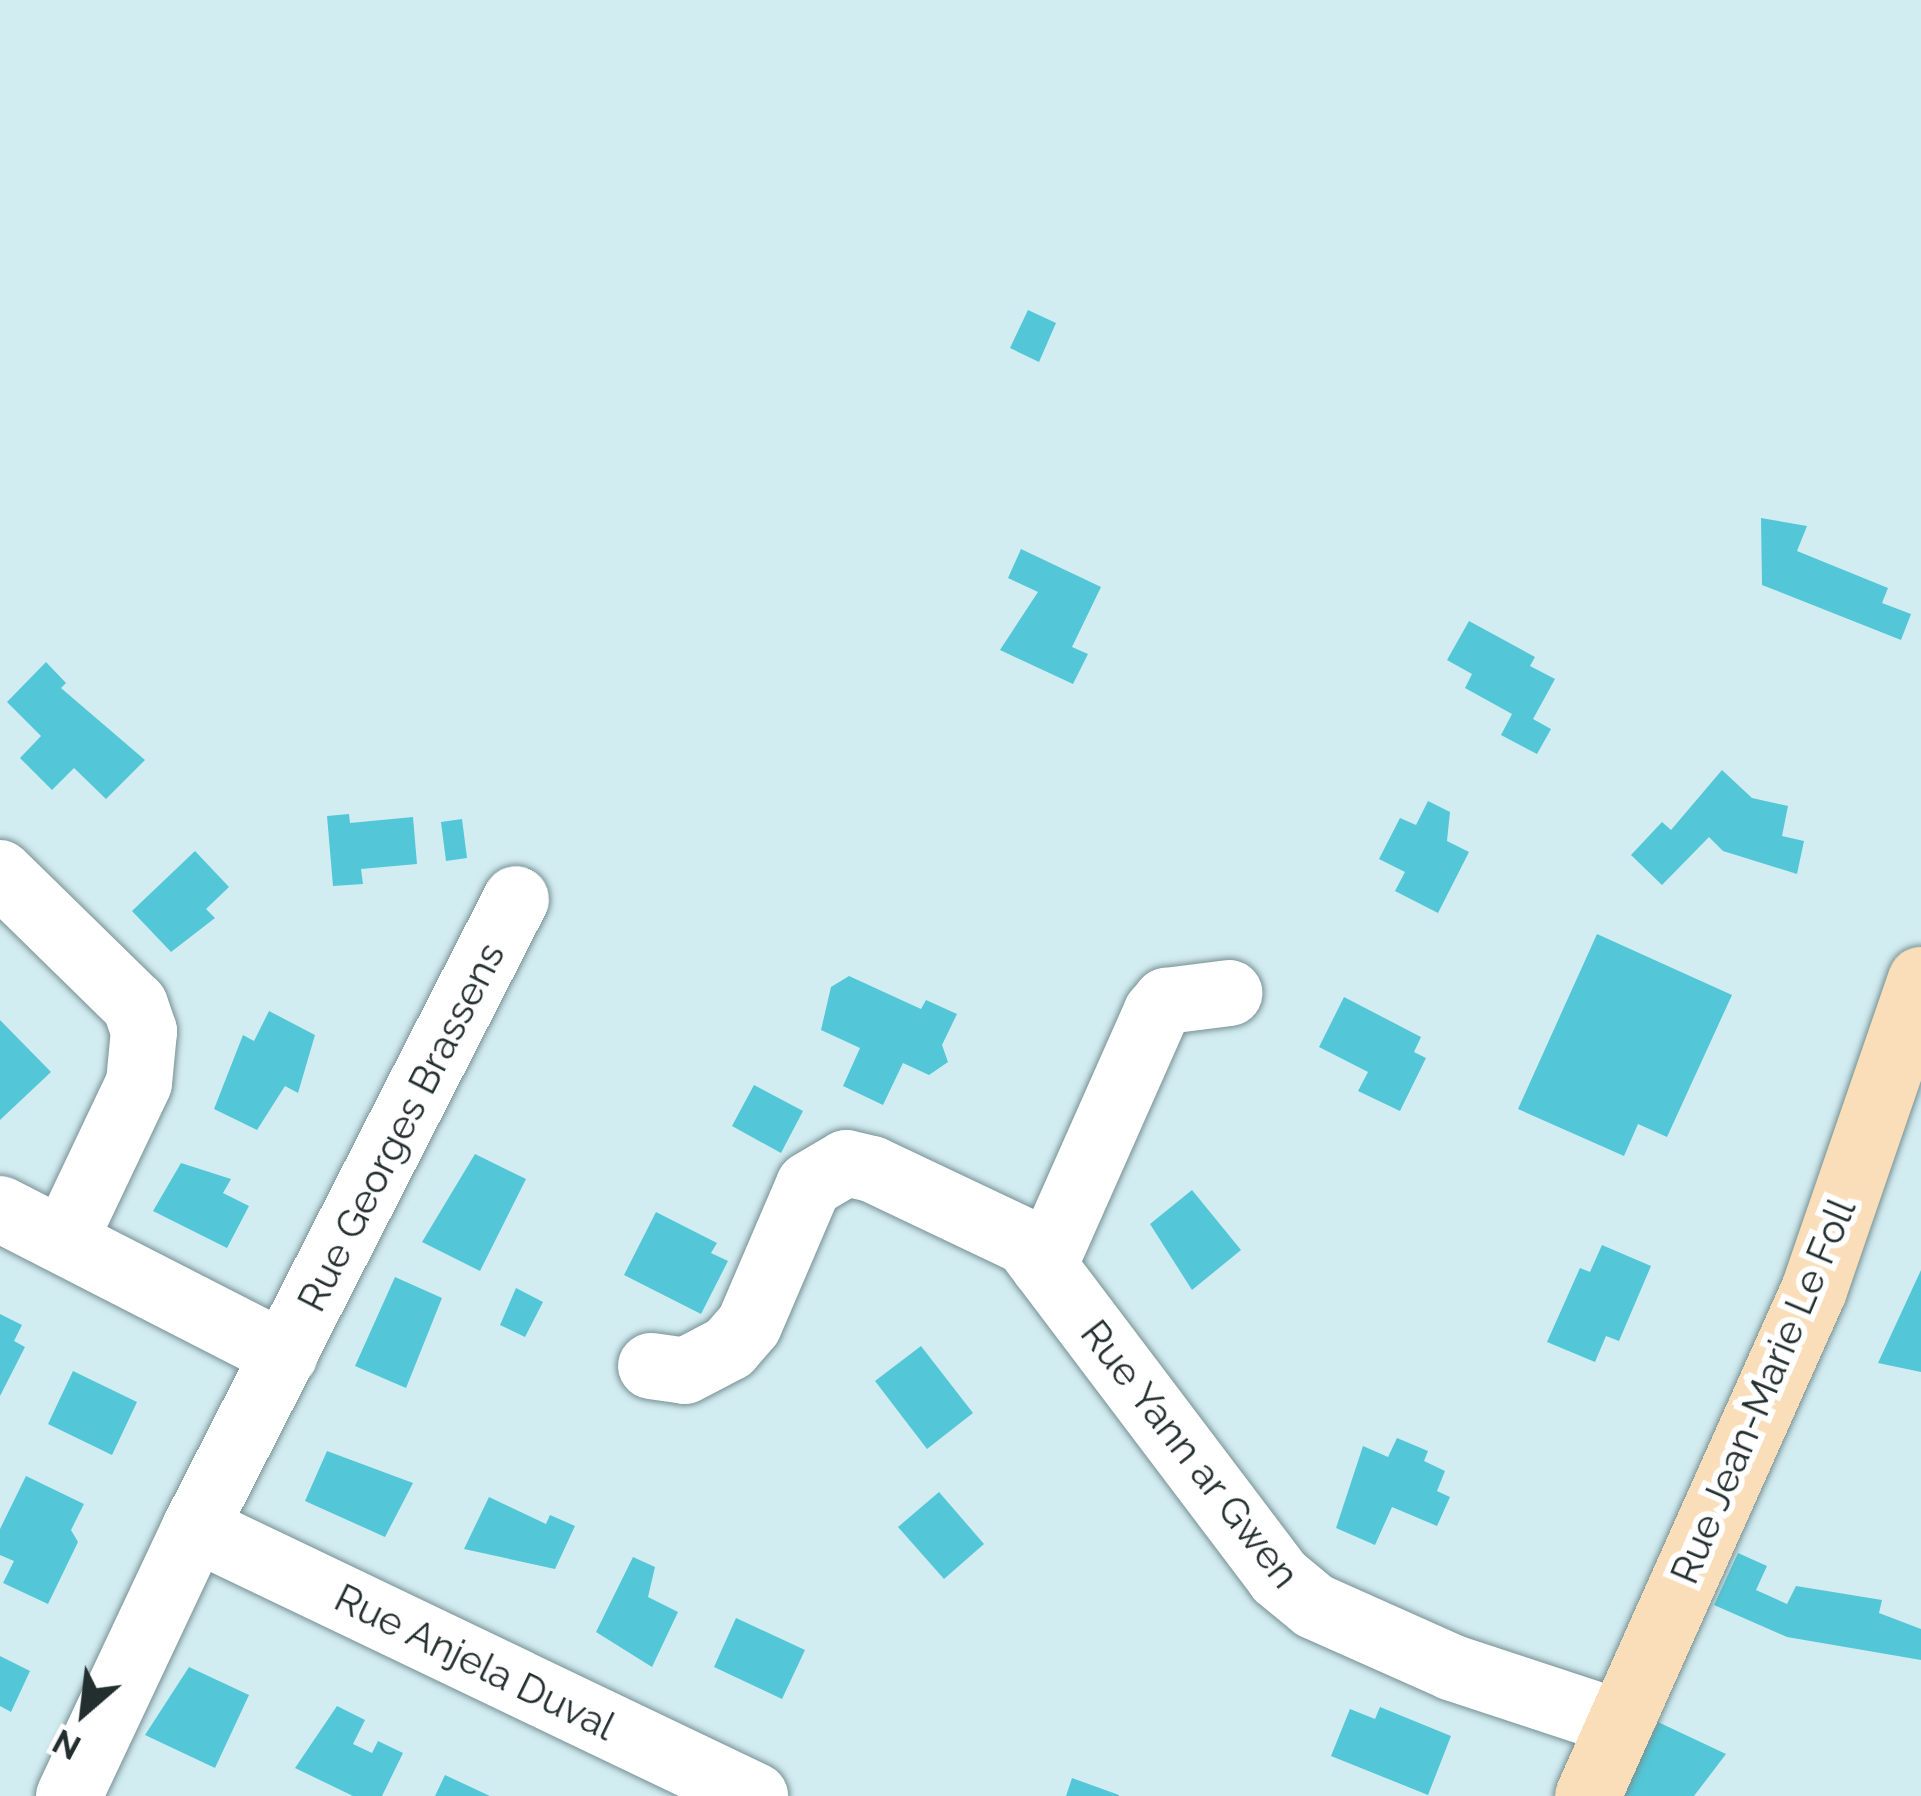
<!DOCTYPE html>
<html>
<head>
<meta charset="utf-8">
<style>
	body { margin:0 }
	#map { position:relative; width:1921px; height:1796px; overflow:hidden; background:#d2edf1; font-family:Raleway,sans-serif }
	div>[style] { position:absolute }
	.building>* { inset:0; background:#53c7d7 }
	.roads { filter:drop-shadow(0 0 3px #779094) drop-shadow(0 0 3px #779094) }
	.minor>* { height:66px; margin:-33px; padding:0 33px; transform-origin:33px; border-radius:33px; background:#fff }
	.major>* { height:66px; margin:-33px; padding:0 33px; transform-origin:33px; border-radius:33px; background:#f9deb9 }
	span { translate:-50% -50%; white-space:nowrap; text-align:center; line-height:1.15; -webkit-text-stroke:12px #fff; paint-order:stroke }
	.street-label { font-size:39px; color:#232e2f }
	.north { position:absolute; left:24px; top:1652px; width:120px; height:120px; -webkit-text-stroke:9px #fff; paint-order:stroke; rotate:208deg; font-size:33px; font-weight:700; line-height:48px; text-align:center; color:#232e2f }
	.north::after { content:''; display:block; margin:auto; width:42px; height:54px; background:#232e2f; clip-path:polygon(50% 0,100% 100%,50% 72%,0 100%) }
</style>
</head>
<body>
<div id="map">
	<div class="building">
		<div style="clip-path:polygon(1028px 310px,1056px 323px,1039px 362px,1010px 348px)"></div>
		<div style="clip-path:polygon(1761px 518px,1807px 526px,1797px 551px,1888px 588px,1882px 603px,1911px 614px,1901px 640px,1762px 585px)"></div>
		<div style="clip-path:polygon(1021px 549px,1101px 587px,1072px 647px,1088px 654px,1073px 684px,1000px 650px,1038px 592px,1008px 578px)"></div>
		<div style="clip-path:polygon(1469px 621px,1535px 657px,1530px 666px,1555px 679px,1533px 719px,1551px 729px,1537px 754px,1501px 735px,1512px 714px,1465px 688px,1472px 674px,1447px 660px)"></div>
		<div style="clip-path:polygon(46px 662px,66px 683px,61px 688px,145px 760px,106px 799px,74px 768px,52px 790px,20px 758px,41px 736px,7px 702px)"></div>
		<div style="clip-path:polygon(1722px 770px,1752px 798px,1788px 806px,1782px 836px,1804px 841px,1797px 874px,1723px 851px,1709px 837px,1662px 885px,1631px 855px,1662px 822px,1671px 830px)"></div>
		<div style="clip-path:polygon(1428px 801px,1450px 812px,1447px 841px,1469px 852px,1438px 913px,1395px 891px,1405px 872px,1379px 859px,1400px 818px,1416px 825px)"></div>
		<div style="clip-path:polygon(349px 814px,350px 823px,413px 817px,417px 864px,361px 869px,363px 884px,333px 886px,327px 816px)"></div>
		<div style="clip-path:polygon(462px 819px,467px 858px,446px 861px,441px 822px)"></div>
		<div style="clip-path:polygon(195px 851px,229px 887px,206px 909px,215px 918px,171px 952px,132px 911px)"></div>
		<div style="clip-path:polygon(1597px 934px,1732px 995px,1667px 1137px,1638px 1124px,1624px 1156px,1518px 1109px)"></div>
		<div style="clip-path:polygon(849px 976px,921px 1009px,926px 1000px,957px 1014px,942px 1045px,948px 1062px,929px 1075px,903px 1063px,883px 1105px,843px 1086px,860px 1048px,821px 1030px,831px 987px)"></div>
		<div style="clip-path:polygon(1344px 997px,1421px 1037px,1414px 1052px,1426px 1058px,1400px 1111px,1358px 1091px,1368px 1072px,1319px 1047px)"></div>
		<div style="clip-path:polygon(269px 1011px,315px 1035px,298px 1093px,285px 1086px,257px 1130px,214px 1109px,243px 1035px,254px 1041px)"></div>
		<div style="clip-path:polygon(0 1020px,51px 1072px,0 1120px)"></div>
		<div style="clip-path:polygon(754px 1085px,803px 1111px,781px 1153px,732px 1126px)"></div>
		<div style="clip-path:polygon(475px 1154px,526px 1179px,480px 1271px,422px 1242px)"></div>
		<div style="clip-path:polygon(181px 1163px,231px 1179px,223px 1193px,249px 1206px,227px 1248px,153px 1211px)"></div>
		<div style="clip-path:polygon(1192px 1190px,1241px 1250px,1192px 1290px,1150px 1224px)"></div>
		<div style="clip-path:polygon(656px 1212px,717px 1243px,711px 1253px,728px 1261px,701px 1314px,624px 1275px)"></div>
		<div style="clip-path:polygon(1602px 1245px,1651px 1266px,1619px 1341px,1606px 1336px,1595px 1362px,1547px 1342px,1580px 1268px,1590px 1272px)"></div>
		<div style="clip-path:polygon(1921px 1270px,1921px 1372px,1878px 1363px)"></div>
		<div style="clip-path:polygon(395px 1277px,442px 1298px,406px 1388px,355px 1366px)"></div>
		<div style="clip-path:polygon(516px 1288px,543px 1302px,525px 1337px,500px 1325px)"></div>
		<div style="clip-path:polygon(0 1314px,22px 1325px,14px 1341px,25px 1347px,0 1396px)"></div>
		<div style="clip-path:polygon(921px 1346px,973px 1413px,927px 1449px,875px 1381px)"></div>
		<div style="clip-path:polygon(73px 1371px,137px 1402px,112px 1455px,48px 1424px)"></div>
		<div style="clip-path:polygon(1397px 1438px,1428px 1451px,1424px 1461px,1445px 1471px,1437px 1491px,1450px 1497px,1437px 1526px,1392px 1507px,1375px 1545px,1336px 1528px,1363px 1446px,1388px 1457px)"></div>
		<div style="clip-path:polygon(327px 1451px,413px 1483px,385px 1537px,305px 1501px)"></div>
		<div style="clip-path:polygon(26px 1476px,84px 1504px,71px 1530px,78px 1542px,48px 1604px,3px 1583px,14px 1561px,0 1555px,0 1529px)"></div>
		<div style="clip-path:polygon(939px 1492px,984px 1544px,944px 1579px,898px 1527px)"></div>
		<div style="clip-path:polygon(489px 1497px,546px 1524px,550px 1515px,575px 1526px,555px 1569px,464px 1549px)"></div>
		<div style="clip-path:polygon(1738px 1553px,1767px 1566px,1756px 1590px,1787px 1604px,1796px 1586px,1882px 1600px,1879px 1613px,1921px 1629px,1921px 1660px,1787px 1637px,1714px 1605px)"></div>
		<div style="clip-path:polygon(633px 1557px,655px 1567px,648px 1597px,678px 1612px,652px 1667px,596px 1632px)"></div>
		<div style="clip-path:polygon(736px 1618px,805px 1650px,782px 1699px,714px 1667px)"></div>
		<div style="clip-path:polygon(0 1656px,30px 1671px,11px 1712px,0 1706px)"></div>
		<div style="clip-path:polygon(189px 1667px,249px 1695px,215px 1768px,145px 1735px)"></div>
		<div style="clip-path:polygon(337px 1706px,365px 1720px,353px 1744px,372px 1753px,378px 1741px,403px 1753px,382px 1796px,353px 1796px,295px 1768px)"></div>
		<div style="clip-path:polygon(1380px 1707px,1451px 1736px,1428px 1795px,1331px 1756px,1350px 1709px,1375px 1719px)"></div>
		<div style="clip-path:polygon(1658px 1722px,1726px 1754px,1694px 1796px,1622px 1796px)"></div>
		<div style="clip-path:polygon(445px 1775px,490px 1796px,435px 1796px)"></div>
		<div style="clip-path:polygon(1072px 1778px,1119px 1795px,1119px 1796px,1066px 1796px)"></div>
	</div>
	<div class="roads">
		<div class="minor">
			<div style="left:0;top:873px;width:189px;rotate:44.4deg"></div>
			<div style="left:135px;top:1005px;width:28px;rotate:71deg"></div>
			<div style="left:144px;top:1031px;width:52px;rotate:95.5deg"></div>
			<div style="left:139px;top:1083px;width:173px;rotate:115.4deg"></div>
			<div style="left:0;top:1209px;width:320px;rotate:27.1deg"></div>
			<div style="left:1044px;top:1266px;width:277px;rotate:-66.1deg"></div>
			<div style="left:1156px;top:1013px;width:16px;rotate:-50deg"></div>
			<div style="left:1166px;top:1001px;width:64px;rotate:-7.2deg"></div>
			<div style="left:651px;top:1366px;width:34px;rotate:8deg"></div>
			<div style="left:685px;top:1371px;width:50px;rotate:-27.6deg"></div>
			<div style="left:729px;top:1348px;width:30px;rotate:-49deg"></div>
			<div style="left:749px;top:1325px;width:152px;rotate:-66.8deg"></div>
			<div style="left:809px;top:1185px;width:43px;rotate:-30.7deg"></div>
			<div style="left:846px;top:1163px;width:27px;rotate:13deg"></div>
			<div style="left:872px;top:1169px;width:170px;rotate:25.4deg"></div>
			<div style="left:1026px;top:1242px;width:420px;rotate:52.9deg"></div>
			<div style="left:1279px;top:1577px;width:45px;rotate:39.6deg"></div>
			<div style="left:1314px;top:1606px;width:152px;rotate:24deg"></div>
			<div style="left:1453px;top:1668px;width:176px;rotate:18.2deg"></div>
			<div style="left:195px;top:1528px;width:621px;rotate:25.57deg"></div>
			<div style="left:69px;top:1796px;width:296px;rotate:-64.8deg"></div>
			<div style="left:195px;top:1528px;width:706px;rotate:-62.96deg"></div>
		</div>
		<div class="major">
			<div style="left:1588px;top:1796px;width:554px;rotate:-65.93deg"></div>
			<div style="left:1814px;top:1290px;width:328px;rotate:-71deg"></div>
		</div>
	</div>
	<div class="street-label">
		<span style="left:401px;top:1127px;rotate:-63deg">Rue Georges Brassens</span>
		<span style="left:1763px;top:1391px;rotate:-67deg">Rue Jean-Marie Le Foll</span>
		<span style="left:1190px;top:1454px;rotate:52deg">Rue Yann ar Gwen</span>
		<span style="left:475px;top:1662px;rotate:26deg">Rue Anjela Duval</span>
	</div>
	<div class="north">N</div>
</div>
</body>
</html>
